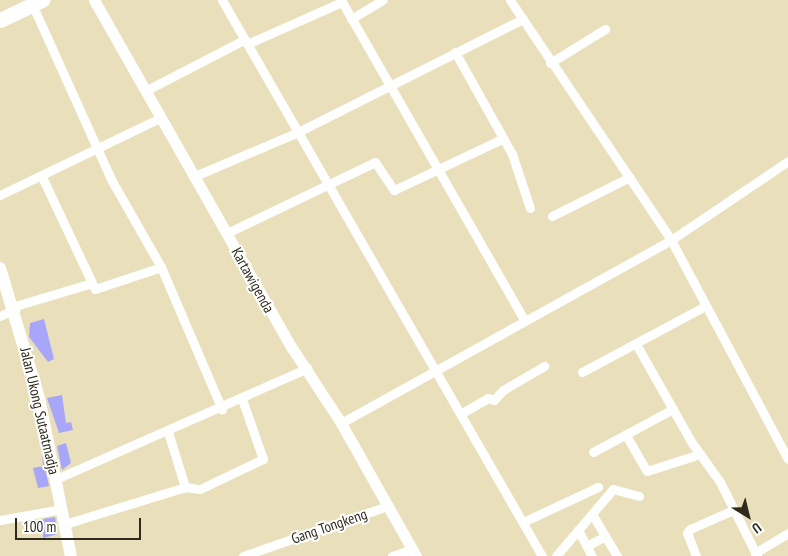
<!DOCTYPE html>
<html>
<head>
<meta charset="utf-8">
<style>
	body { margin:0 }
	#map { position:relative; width:788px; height:556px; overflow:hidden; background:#e9e0bb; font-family:"PT Sans Narrow",sans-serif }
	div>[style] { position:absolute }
	.building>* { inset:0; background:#a7a6f9 }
	.minor>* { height:9px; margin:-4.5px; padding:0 4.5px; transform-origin:4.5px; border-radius:4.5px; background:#fff }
	.tertiary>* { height:11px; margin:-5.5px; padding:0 5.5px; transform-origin:5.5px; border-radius:5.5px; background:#fff }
	.secondary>* { height:12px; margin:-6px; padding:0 6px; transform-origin:6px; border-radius:6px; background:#fff }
	.primary>* { height:15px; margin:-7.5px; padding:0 7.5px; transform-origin:7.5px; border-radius:7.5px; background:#fff }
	span { translate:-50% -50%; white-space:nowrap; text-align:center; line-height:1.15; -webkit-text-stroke:4px #fff; paint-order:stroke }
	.street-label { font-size:15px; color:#2e2a1c }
	.north { position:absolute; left:723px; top:491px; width:50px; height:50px; -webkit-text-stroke:4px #fff; paint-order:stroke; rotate:144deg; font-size:14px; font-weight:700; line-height:20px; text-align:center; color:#2e2a1c }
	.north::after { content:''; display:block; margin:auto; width:18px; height:22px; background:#2e2a1c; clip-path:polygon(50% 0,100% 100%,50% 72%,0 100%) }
	.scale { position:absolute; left:15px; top:518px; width:126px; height:22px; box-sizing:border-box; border:2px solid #2e2a1c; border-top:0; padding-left:6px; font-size:15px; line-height:18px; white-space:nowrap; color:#2e2a1c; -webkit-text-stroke:4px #fff; paint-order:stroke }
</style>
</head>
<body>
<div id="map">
	<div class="building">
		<div style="clip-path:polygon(44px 319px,54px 359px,48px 362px,29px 337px,30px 323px)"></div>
		<div style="clip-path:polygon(62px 395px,66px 423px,71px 422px,73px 430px,59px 433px,47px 398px)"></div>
		<div style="clip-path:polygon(66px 443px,71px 463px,62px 470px,57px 446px)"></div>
		<div style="clip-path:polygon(42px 454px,49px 486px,38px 488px,33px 468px,43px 466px)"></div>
		<div style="clip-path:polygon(55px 517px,58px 534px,43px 538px,43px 519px)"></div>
	</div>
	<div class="minor">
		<div style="left:222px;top:0;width:642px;rotate:60.08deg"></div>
		<div style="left:341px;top:0;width:369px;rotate:60.2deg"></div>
		<div style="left:510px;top:0;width:289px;rotate:56.1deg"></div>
		<div style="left:671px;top:240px;width:248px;rotate:61.9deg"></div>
		<div style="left:32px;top:4px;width:194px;rotate:65.7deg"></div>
		<div style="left:112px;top:181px;width:99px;rotate:60.3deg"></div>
		<div style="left:161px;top:267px;width:155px;rotate:66.8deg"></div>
		<div style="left:351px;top:19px;width:37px;rotate:-31deg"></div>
		<div style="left:247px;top:44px;width:104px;rotate:-23.9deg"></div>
		<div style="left:455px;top:52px;width:117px;rotate:60.8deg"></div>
		<div style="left:512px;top:154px;width:57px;rotate:71.6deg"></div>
		<div style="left:550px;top:63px;width:65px;rotate:-31.7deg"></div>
		<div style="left:145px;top:91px;width:111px;rotate:-27.3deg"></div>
		<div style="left:195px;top:176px;width:110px;rotate:-23.1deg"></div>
		<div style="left:296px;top:133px;width:254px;rotate:-26.7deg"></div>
		<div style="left:42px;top:177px;width:124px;rotate:64.7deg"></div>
		<div style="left:95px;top:289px;width:70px;rotate:-18.4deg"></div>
		<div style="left:0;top:195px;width:178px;rotate:-25.7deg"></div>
		<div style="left:552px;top:216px;width:87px;rotate:-26.6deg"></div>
		<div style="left:227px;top:233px;width:164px;rotate:-25.6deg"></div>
		<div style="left:375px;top:162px;width:34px;rotate:56deg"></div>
		<div style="left:394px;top:190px;width:119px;rotate:-25.3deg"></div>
		<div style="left:15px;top:306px;width:80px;rotate:-16.6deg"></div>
		<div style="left:0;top:316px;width:17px;rotate:-24deg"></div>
		<div style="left:636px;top:344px;width:114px;rotate:60.5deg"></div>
		<div style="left:692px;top:443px;width:48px;rotate:54.3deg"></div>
		<div style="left:720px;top:482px;width:83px;rotate:63.4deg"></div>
		<div style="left:582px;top:372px;width:140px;rotate:-28.2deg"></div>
		<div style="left:462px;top:413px;width:30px;rotate:-30deg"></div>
		<div style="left:488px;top:398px;width:6px;rotate:18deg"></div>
		<div style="left:494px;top:400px;width:13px;rotate:-48deg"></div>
		<div style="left:503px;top:390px;width:48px;rotate:-30.3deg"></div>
		<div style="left:341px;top:423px;width:377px;rotate:-29deg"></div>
		<div style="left:671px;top:240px;width:141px;rotate:-34deg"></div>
		<div style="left:168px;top:432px;width:58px;rotate:72.8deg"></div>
		<div style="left:627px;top:437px;width:39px;rotate:60deg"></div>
		<div style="left:647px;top:471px;width:56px;rotate:-17.8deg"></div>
		<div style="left:593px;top:452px;width:91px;rotate:-28.3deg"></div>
		<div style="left:56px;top:479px;width:275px;rotate:-23.8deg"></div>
		<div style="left:592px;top:514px;width:49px;rotate:59.2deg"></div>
		<div style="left:0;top:520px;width:63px;rotate:-10.1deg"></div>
		<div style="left:523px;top:522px;width:83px;rotate:-25deg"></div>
		<div style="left:65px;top:524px;width:126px;rotate:-17.1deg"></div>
		<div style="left:185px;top:487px;width:15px;rotate:8deg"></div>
		<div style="left:200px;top:489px;width:70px;rotate:-25.5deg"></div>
		<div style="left:263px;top:459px;width:64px;rotate:-109.3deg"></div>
		<div style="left:578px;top:530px;width:30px;rotate:62deg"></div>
		<div style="left:587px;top:546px;width:21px;rotate:-29deg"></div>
		<div style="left:755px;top:553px;width:39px;rotate:-31deg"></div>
		<div style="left:243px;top:556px;width:152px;rotate:-19.1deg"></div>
		<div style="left:392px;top:556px;width:21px;rotate:-19deg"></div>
		<div style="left:556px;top:556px;width:88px;rotate:-49.6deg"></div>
		<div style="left:613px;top:489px;width:27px;rotate:15deg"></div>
		<div style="left:696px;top:556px;width:25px;rotate:-111deg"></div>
		<div style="left:687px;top:533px;width:5px;rotate:-53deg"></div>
		<div style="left:690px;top:529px;width:47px;rotate:-23.8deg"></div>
	</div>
	<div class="tertiary">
		<div style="left:94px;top:0;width:400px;rotate:60.4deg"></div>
		<div style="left:292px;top:348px;width:90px;rotate:56.8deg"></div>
		<div style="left:341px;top:423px;width:153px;rotate:60.6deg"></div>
	</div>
	<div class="secondary">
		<div style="left:0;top:268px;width:136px;rotate:73.3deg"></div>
		<div style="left:39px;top:398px;width:161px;rotate:78.6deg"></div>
	</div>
	<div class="primary">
		<div style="left:0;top:20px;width:47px;rotate:-25.5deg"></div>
	</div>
	<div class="street-label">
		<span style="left:253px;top:280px;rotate:61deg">Kartawigenda</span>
		<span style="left:40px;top:411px;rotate:77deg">Jalan Ukong Sutaatmadja</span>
		<span style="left:329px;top:526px;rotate:-19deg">Gang Tongkeng</span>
	</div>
	<div class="north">U</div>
	<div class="scale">100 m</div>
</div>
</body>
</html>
